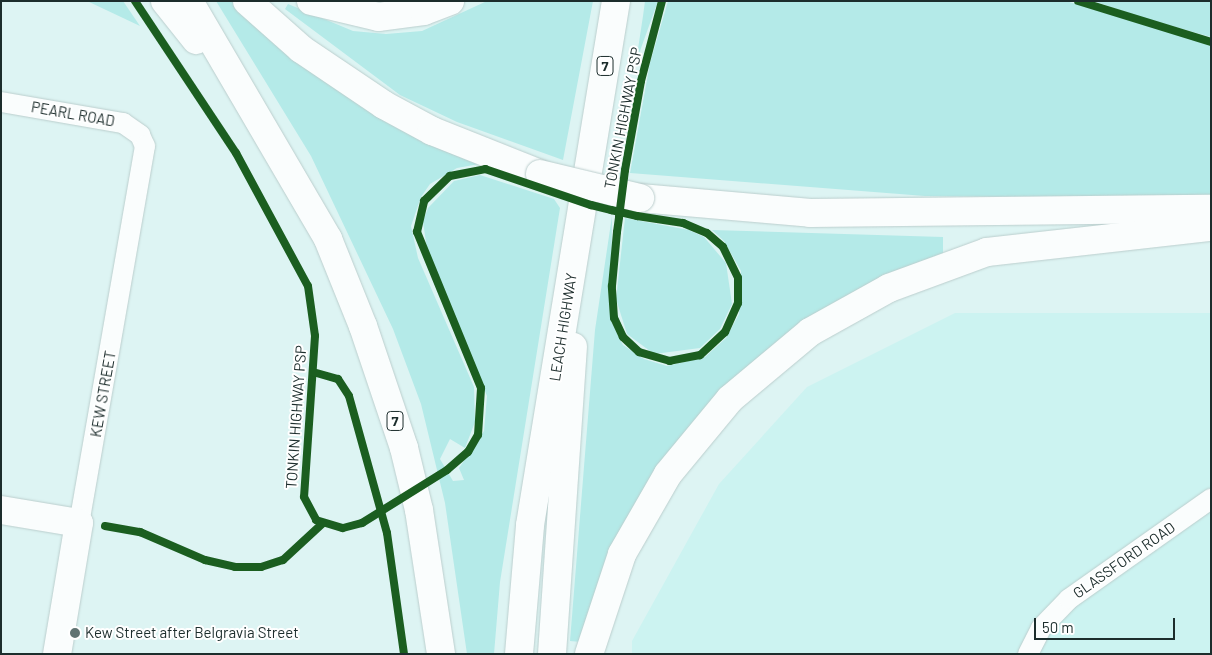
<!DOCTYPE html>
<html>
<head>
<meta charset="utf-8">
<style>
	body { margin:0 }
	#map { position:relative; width:1212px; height:655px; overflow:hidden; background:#ddf4f3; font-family:Barlow,sans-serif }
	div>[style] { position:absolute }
	.built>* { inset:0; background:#ccf3f1 }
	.green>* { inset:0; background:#b4eae8 }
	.roads { filter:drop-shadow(0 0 1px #bbcecd) drop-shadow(0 0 1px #bbcecd) }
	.street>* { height:20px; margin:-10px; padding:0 10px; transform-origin:10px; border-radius:10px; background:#fafdfd }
	.secondary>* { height:28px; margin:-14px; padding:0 14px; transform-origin:14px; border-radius:14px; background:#fafdfd }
	.highway>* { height:28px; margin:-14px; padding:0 14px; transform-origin:14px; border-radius:14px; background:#fafdfd }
	.bridges { filter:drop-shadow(0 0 1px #bbcecd) drop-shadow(0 0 1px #bbcecd) }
	.highway-bridge>* { height:28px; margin:-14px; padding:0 14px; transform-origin:14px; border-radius:14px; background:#fafdfd }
	.cycleway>* { height:8px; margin:-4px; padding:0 4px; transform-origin:4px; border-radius:4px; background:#1b5e20 }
	.dots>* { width:14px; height:14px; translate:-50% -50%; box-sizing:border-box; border:2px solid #fff; border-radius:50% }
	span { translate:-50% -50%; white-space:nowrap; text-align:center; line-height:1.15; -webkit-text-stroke:4px #fff; paint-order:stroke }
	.shield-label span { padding:1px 4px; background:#fff; border:1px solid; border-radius:4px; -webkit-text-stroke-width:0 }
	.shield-label { font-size:14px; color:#1c2d2c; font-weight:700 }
	.street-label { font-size:15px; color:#1c2d2c }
	.poi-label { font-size:15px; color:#1c2d2c }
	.left { translate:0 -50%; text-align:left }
	.frame { position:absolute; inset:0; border:2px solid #1c2d2c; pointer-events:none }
	.scale { position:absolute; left:1034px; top:618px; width:141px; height:22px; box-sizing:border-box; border:2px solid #1c2d2c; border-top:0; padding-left:6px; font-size:15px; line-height:18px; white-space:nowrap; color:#1c2d2c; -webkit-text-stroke:4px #fff; paint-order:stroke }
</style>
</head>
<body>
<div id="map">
	<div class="built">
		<div style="clip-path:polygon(955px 313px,1211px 313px,1211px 654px,632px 654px,632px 641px,719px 484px,807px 387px)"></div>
	</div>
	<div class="green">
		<div style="clip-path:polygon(87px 1px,123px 1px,140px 26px)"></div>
		<div style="clip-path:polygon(216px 1px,234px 1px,268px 33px,479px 164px,457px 168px,430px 184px,421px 197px,411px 226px,418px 258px,474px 387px,475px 422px,465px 448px,450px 439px,440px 459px,453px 481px,464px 480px,459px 468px,484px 431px,487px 396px,427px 250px,423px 221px,428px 208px,454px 181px,480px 175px,554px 199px,560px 208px,500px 582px,494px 654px,467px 654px,445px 503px,421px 404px,393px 329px,311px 156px)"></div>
		<div style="clip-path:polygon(487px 1px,593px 1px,563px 160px,457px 122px,400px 95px,285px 9px,288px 4px,353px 31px,386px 34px,422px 31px)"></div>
		<div style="clip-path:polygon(645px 1px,658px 1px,636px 62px,643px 16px)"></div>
		<div style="clip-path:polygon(668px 1px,1066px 1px,1211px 45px,1211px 198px,925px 196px,630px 173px,650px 63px)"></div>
		<div style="clip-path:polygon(1093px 1px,1211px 1px,1211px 37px,1147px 19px)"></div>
		<div style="clip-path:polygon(612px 216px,611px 321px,623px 345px,644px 359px,667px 366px,705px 357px,726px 338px,739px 314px,741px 271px,724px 241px,712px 230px,943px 237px,943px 255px,741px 375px,581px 642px,570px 641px,595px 330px)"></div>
		<div style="clip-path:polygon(625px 218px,689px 230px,704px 237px,726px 263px,732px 304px,720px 329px,700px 348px,654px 354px,627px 334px,616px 299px)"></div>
	</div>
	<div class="roads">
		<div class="street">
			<div style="left:1px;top:102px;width:124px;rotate:9.8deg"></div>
			<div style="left:123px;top:123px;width:21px;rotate:35deg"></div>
			<div style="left:140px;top:135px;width:12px;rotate:66deg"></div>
			<div style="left:145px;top:146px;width:383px;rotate:99.9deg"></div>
			<div style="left:1028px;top:654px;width:29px;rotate:-63deg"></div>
			<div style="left:1041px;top:628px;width:40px;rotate:-46deg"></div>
			<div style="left:1069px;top:599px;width:174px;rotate:-35.2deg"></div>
		</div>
		<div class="secondary">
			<div style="left:1px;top:510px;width:79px;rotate:9.5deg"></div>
			<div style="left:79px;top:523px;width:133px;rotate:99.5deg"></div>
		</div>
		<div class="highway">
			<div style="left:165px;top:1px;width:50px;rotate:51.5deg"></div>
			<div style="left:189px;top:1px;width:276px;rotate:59.7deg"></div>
			<div style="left:328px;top:239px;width:94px;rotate:68.1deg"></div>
			<div style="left:363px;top:326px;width:129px;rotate:71.4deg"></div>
			<div style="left:404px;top:448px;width:64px;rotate:76.4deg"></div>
			<div style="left:419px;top:510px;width:146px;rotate:81.3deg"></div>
			<div style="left:247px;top:1px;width:72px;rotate:41.6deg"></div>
			<div style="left:301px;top:49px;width:100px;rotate:34deg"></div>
			<div style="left:384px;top:105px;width:55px;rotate:28.4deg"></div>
			<div style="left:432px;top:131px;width:116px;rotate:21.7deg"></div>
			<div style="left:311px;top:1px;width:69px;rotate:13.4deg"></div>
			<div style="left:378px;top:17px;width:46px;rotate:-7.4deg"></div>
			<div style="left:424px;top:11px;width:28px;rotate:-21deg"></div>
			<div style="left:640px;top:198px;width:171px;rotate:5deg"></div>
			<div style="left:810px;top:213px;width:401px;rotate:-0.6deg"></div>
			<div style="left:519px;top:654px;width:129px;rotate:-85.1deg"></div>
			<div style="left:530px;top:525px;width:531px;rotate:-80.68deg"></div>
			<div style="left:552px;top:654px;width:308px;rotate:-86.1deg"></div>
			<div style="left:589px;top:654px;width:105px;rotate:-71.7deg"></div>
			<div style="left:622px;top:554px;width:92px;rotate:-60.1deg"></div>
			<div style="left:668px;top:474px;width:97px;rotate:-50.4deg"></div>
			<div style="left:730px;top:399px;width:104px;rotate:-39.9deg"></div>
			<div style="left:810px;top:332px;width:90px;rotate:-29.1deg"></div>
			<div style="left:889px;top:288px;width:104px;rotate:-20.2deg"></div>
			<div style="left:987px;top:252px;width:225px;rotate:-6.4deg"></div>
		</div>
	</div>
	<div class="bridges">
		<div class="highway-bridge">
			<div style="left:540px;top:174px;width:103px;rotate:13.5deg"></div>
		</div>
	</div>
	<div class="cycleway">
		<div style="left:135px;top:1px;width:182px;rotate:56.4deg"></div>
		<div style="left:236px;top:153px;width:151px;rotate:61.6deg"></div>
		<div style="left:308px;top:286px;width:50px;rotate:82deg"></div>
		<div style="left:315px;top:336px;width:161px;rotate:93.9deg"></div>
		<div style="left:304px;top:497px;width:26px;rotate:62deg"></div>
		<div style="left:316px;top:520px;width:28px;rotate:17deg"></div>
		<div style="left:343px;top:528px;width:20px;rotate:-15deg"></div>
		<div style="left:362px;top:523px;width:100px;rotate:-31.9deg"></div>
		<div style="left:447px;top:470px;width:28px;rotate:-41deg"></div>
		<div style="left:468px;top:452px;width:20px;rotate:-60deg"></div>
		<div style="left:478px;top:435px;width:47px;rotate:-86.3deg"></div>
		<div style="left:481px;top:388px;width:169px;rotate:-112.3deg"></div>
		<div style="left:417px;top:232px;width:32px;rotate:-77deg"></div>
		<div style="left:424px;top:201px;width:36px;rotate:-44deg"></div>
		<div style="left:450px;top:176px;width:36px;rotate:-11deg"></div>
		<div style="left:485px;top:169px;width:112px;rotate:18.8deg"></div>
		<div style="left:591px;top:205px;width:21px;rotate:14deg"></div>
		<div style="left:611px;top:210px;width:27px;rotate:13deg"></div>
		<div style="left:637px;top:216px;width:47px;rotate:8.7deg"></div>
		<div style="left:683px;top:223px;width:26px;rotate:23deg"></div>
		<div style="left:707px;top:233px;width:21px;rotate:41deg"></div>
		<div style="left:723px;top:247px;width:34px;rotate:64deg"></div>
		<div style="left:738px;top:278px;width:25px;rotate:90deg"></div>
		<div style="left:738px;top:303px;width:32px;rotate:114deg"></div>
		<div style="left:725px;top:332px;width:34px;rotate:137deg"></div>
		<div style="left:700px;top:355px;width:31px;rotate:169deg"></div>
		<div style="left:670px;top:361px;width:32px;rotate:-164deg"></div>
		<div style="left:639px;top:352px;width:22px;rotate:-137deg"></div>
		<div style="left:623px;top:337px;width:21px;rotate:-115deg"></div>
		<div style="left:614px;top:318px;width:32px;rotate:-94deg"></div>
		<div style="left:612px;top:286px;width:54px;rotate:-84.7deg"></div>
		<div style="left:617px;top:232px;width:15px;rotate:-82deg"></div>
		<div style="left:619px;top:217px;width:47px;rotate:-82.7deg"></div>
		<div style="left:625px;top:170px;width:90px;rotate:-79.8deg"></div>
		<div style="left:641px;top:81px;width:83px;rotate:-75.3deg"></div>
		<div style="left:1078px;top:1px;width:139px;rotate:17.1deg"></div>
		<div style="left:313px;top:372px;width:26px;rotate:16deg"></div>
		<div style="left:338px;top:379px;width:20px;rotate:57deg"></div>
		<div style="left:349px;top:396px;width:142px;rotate:74.5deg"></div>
		<div style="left:387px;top:533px;width:122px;rotate:82deg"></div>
		<div style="left:105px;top:526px;width:36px;rotate:10deg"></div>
		<div style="left:140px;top:532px;width:71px;rotate:23.3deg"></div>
		<div style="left:205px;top:560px;width:31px;rotate:13deg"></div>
		<div style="left:235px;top:567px;width:26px"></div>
		<div style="left:261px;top:567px;width:23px;rotate:-18deg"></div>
		<div style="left:283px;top:560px;width:53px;rotate:-42.7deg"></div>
	</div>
	<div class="dots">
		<div style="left:75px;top:633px;background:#607372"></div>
	</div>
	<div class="shield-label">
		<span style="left:605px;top:66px">7</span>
		<span style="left:395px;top:421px">7</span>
	</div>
	<div class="street-label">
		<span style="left:73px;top:114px;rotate:10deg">PEARL ROAD</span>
		<span style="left:623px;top:118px;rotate:-79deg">TONKIN HIGHWAY PSP</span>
		<span style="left:563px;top:327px;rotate:-81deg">LEACH HIGHWAY</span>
		<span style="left:103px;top:394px;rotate:-80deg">KEW STREET</span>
		<span style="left:296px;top:417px;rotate:-86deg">TONKIN HIGHWAY PSP</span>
		<span style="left:1124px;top:560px;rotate:-35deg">GLASSFORD ROAD</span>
	</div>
	<div class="poi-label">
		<span class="left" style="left:85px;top:633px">Kew Street after Belgravia Street</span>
	</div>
	<div class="frame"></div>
	<div class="scale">50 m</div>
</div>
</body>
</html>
